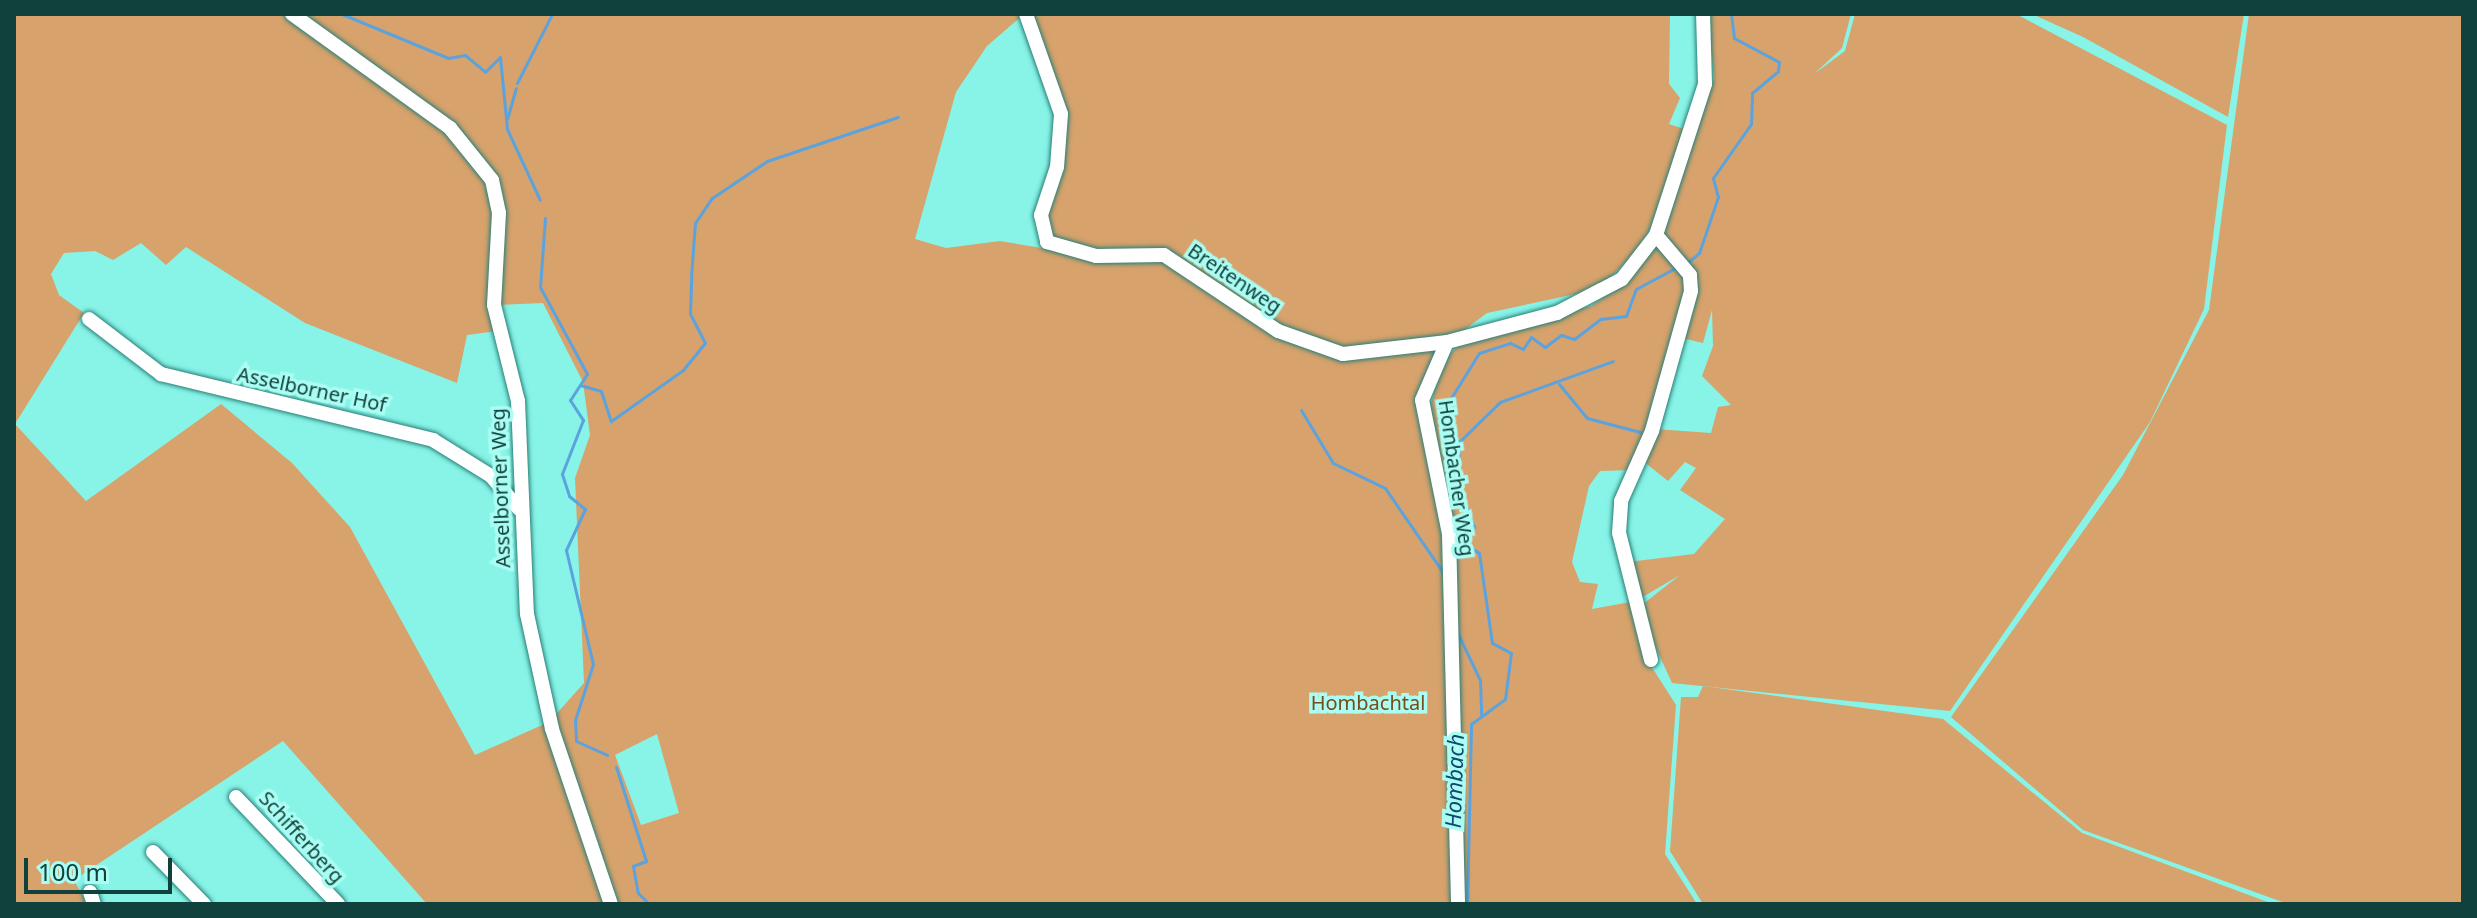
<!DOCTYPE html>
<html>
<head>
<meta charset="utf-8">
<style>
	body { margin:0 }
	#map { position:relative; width:2477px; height:918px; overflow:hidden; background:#87f4e7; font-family:"Noto Sans",sans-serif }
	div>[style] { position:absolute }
	.green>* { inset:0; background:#d7a26c }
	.stream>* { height:3px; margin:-1.5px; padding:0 1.5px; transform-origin:1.5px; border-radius:1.5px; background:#5ca3de }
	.roads { filter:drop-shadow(0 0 2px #287f77) drop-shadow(0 0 2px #287f77) }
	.minor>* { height:14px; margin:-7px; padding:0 7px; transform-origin:7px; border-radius:7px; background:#fff }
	span { translate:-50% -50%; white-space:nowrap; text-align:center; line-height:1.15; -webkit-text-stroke:7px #aafdf2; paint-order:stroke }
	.street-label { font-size:20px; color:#11413d }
	.park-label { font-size:20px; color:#774c1b }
	.water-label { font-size:22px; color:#12486f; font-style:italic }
	.frame { position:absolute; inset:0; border:16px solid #11413d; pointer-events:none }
	.scale { position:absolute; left:24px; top:858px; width:148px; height:36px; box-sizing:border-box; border:4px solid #11413d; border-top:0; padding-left:10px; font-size:24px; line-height:28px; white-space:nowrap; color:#11413d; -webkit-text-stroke:6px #aafdf2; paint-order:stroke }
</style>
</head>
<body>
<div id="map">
	<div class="green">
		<div style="clip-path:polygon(evenodd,14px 14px,284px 14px,448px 130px,490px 180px,497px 213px,490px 275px,497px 331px,467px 335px,457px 383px,305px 323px,186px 247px,166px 265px,141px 243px,113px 260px,95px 251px,64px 253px,51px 274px,59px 295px,84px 313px,15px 424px,86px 501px,221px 404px,292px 463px,350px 527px,475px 755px,549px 722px,584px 683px,575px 478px,590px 435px,583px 382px,543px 303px,496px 305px,501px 215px,494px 178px,451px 126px,299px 14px,1024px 14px,987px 46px,956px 92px,915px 239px,946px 248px,1000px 241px,1096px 257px,1165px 258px,1276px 333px,1323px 354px,1446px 345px,1417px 396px,1440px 505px,1449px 504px,1428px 416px,1442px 362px,1466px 338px,1591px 306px,1627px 281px,1651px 250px,1714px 79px,1708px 14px,1851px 14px,1842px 48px,1814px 74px,1845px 51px,1855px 14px,2016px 14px,2227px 125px,2204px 309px,2150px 422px,1950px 711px,1672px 683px,1638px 609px,1646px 658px,1676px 705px,1665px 854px,1697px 904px,427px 904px,283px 741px,74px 880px,87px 904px,14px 904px,14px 14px,1712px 310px,1713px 346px,1702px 376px,1731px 405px,1718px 407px,1711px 433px,1655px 429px,1643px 461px,1668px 481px,1685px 462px,1696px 468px,1680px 490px,1725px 519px,1694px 554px,1628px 562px,1641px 598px,1680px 575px,1638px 608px,1636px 601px,1592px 609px,1598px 584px,1580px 582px,1572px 562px,1589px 486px,1600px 471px,1632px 470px,1649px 437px,1661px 377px,1682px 338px,1703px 343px,1712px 310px,14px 14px,657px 734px,679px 813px,641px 825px,615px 755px,657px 734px)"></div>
		<div style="clip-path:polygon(1029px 14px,1670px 14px,1669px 84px,1680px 98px,1669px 124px,1687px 130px,1665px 203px,1638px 250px,1599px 289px,1487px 313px,1451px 340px,1343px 351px,1279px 329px,1166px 253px,1064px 251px,1042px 229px,1063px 114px)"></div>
		<div style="clip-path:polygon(2032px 14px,2244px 14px,2228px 117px,2083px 37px)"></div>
		<div style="clip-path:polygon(2249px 14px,2463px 14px,2463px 904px,2288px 904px,2083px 830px,1951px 717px,2123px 475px,2209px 310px)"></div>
		<div style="clip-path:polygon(1703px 686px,1943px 719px,2082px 833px,2273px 904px,1703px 904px,1670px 851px,1681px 697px,1698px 697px)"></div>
	</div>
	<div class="stream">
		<div style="left:342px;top:14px;width:115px;rotate:22.5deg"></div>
		<div style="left:448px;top:58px;width:17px;rotate:-10deg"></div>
		<div style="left:465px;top:55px;width:26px;rotate:40deg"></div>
		<div style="left:485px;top:72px;width:21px;rotate:-45deg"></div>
		<div style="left:500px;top:57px;width:72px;rotate:84.4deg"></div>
		<div style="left:507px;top:129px;width:78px;rotate:65.1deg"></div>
		<div style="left:517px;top:83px;width:77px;rotate:-63.1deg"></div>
		<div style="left:507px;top:119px;width:32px;rotate:-74deg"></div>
		<div style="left:545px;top:218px;width:69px;rotate:94.1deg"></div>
		<div style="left:540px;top:287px;width:99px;rotate:61.6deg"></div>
		<div style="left:587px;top:374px;width:31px;rotate:123deg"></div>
		<div style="left:570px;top:400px;width:24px;rotate:57deg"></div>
		<div style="left:583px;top:420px;width:58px;rotate:111.3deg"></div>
		<div style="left:562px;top:474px;width:23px;rotate:72deg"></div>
		<div style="left:569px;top:496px;width:21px;rotate:39deg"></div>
		<div style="left:585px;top:509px;width:45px;rotate:114.9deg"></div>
		<div style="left:566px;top:550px;width:117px;rotate:76.7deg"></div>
		<div style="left:593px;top:664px;width:59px;rotate:107.8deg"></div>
		<div style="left:575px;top:720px;width:21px;rotate:87deg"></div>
		<div style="left:576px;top:741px;width:34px;rotate:24deg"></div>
		<div style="left:1687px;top:263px;width:16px;rotate:-40deg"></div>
		<div style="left:1699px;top:253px;width:59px;rotate:-71.3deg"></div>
		<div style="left:1718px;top:197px;width:20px;rotate:-105deg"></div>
		<div style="left:1713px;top:178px;width:66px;rotate:-54.9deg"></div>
		<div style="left:1751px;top:124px;width:31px;rotate:-88deg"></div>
		<div style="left:1752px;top:93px;width:34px;rotate:-40deg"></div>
		<div style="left:1778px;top:71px;width:9px;rotate:-84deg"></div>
		<div style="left:1779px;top:62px;width:51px;rotate:-151.9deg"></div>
		<div style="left:1734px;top:38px;width:24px;rotate:-97deg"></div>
		<div style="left:1559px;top:384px;width:44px;rotate:50.5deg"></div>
		<div style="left:1587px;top:418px;width:55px;rotate:14.8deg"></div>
		<div style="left:580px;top:385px;width:22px;rotate:16deg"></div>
		<div style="left:601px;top:391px;width:32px;rotate:72deg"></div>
		<div style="left:611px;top:421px;width:88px;rotate:-35.3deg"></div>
		<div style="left:683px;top:370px;width:35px;rotate:-51deg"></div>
		<div style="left:705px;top:343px;width:33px;rotate:-117deg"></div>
		<div style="left:690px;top:314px;width:37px;rotate:-88deg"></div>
		<div style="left:691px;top:277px;width:54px;rotate:-85.8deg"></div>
		<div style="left:695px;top:223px;width:30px;rotate:-56deg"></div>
		<div style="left:712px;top:198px;width:66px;rotate:-33.9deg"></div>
		<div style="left:767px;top:161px;width:138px;rotate:-18.6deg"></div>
		<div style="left:1301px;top:410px;width:62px;rotate:58.9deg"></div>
		<div style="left:1333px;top:463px;width:58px;rotate:25.7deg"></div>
		<div style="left:1385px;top:488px;width:104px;rotate:55.5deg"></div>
		<div style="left:1459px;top:442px;width:57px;rotate:-44.3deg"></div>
		<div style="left:1500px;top:402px;width:120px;rotate:-19.9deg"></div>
		<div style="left:1457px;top:632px;width:53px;rotate:64.4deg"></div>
		<div style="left:1480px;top:680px;width:35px;rotate:88deg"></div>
		<div style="left:616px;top:767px;width:99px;rotate:72.3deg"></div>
		<div style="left:646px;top:861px;width:14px;rotate:159deg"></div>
		<div style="left:633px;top:866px;width:27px;rotate:80deg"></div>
		<div style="left:638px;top:893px;width:16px;rotate:45deg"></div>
		<div style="left:1467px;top:904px;width:180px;rotate:-88.7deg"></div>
		<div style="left:1471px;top:724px;width:42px;rotate:-36.3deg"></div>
		<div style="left:1505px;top:699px;width:46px;rotate:-82.6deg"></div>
		<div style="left:1511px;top:653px;width:21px;rotate:-152deg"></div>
		<div style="left:1492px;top:643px;width:91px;rotate:-98.2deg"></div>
		<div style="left:1479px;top:553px;width:19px;rotate:-145deg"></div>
		<div style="left:1463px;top:542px;width:19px;rotate:-54deg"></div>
		<div style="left:1474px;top:527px;width:45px;rotate:-110.9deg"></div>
		<div style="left:1458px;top:485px;width:13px;rotate:-151deg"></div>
		<div style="left:1447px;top:479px;width:16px;rotate:-47deg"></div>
		<div style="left:1458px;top:467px;width:25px;rotate:-88deg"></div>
		<div style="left:1459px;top:442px;width:16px;rotate:-130deg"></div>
		<div style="left:1449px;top:430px;width:32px;rotate:-86deg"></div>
		<div style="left:1451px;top:398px;width:53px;rotate:-58.1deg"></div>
		<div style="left:1479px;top:353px;width:33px;rotate:-18deg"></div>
		<div style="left:1510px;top:343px;width:14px;rotate:25deg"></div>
		<div style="left:1523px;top:349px;width:14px;rotate:-56deg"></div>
		<div style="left:1531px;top:337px;width:17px;rotate:36deg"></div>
		<div style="left:1545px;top:347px;width:20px;rotate:-37deg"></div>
		<div style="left:1561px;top:335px;width:14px;rotate:17deg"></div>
		<div style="left:1574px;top:339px;width:34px;rotate:-37deg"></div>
		<div style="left:1601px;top:319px;width:25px;rotate:-7deg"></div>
		<div style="left:1626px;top:316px;width:29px;rotate:-70deg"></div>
		<div style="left:1636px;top:289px;width:47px;rotate:-28.2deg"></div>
	</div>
	<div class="roads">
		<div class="minor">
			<div style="left:292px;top:14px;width:195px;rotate:35.8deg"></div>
			<div style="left:450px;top:128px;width:67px;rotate:51.1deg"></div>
			<div style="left:492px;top:180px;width:34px;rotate:78deg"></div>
			<div style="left:499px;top:213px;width:92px;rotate:93.1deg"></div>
			<div style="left:494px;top:305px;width:99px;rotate:76deg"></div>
			<div style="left:518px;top:401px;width:213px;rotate:87.6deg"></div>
			<div style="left:527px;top:614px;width:118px;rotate:77.7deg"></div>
			<div style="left:552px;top:729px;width:185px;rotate:71.4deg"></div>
			<div style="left:1026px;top:14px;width:106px;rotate:70.7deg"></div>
			<div style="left:1061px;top:114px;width:53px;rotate:94.3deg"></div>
			<div style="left:1057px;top:167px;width:51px;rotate:108.4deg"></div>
			<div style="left:1041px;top:215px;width:28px;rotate:77deg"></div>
			<div style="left:1047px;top:242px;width:51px;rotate:15.9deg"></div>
			<div style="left:1096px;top:256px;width:68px;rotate:-0.8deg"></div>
			<div style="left:1164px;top:255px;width:137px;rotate:33.7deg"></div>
			<div style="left:1278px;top:331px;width:69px;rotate:19.5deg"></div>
			<div style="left:1343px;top:354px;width:105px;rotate:-6.6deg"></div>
			<div style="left:1447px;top:342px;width:114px;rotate:-14.8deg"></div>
			<div style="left:1557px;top:313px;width:73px;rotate:-27.6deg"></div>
			<div style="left:1622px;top:279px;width:56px;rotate:-52.3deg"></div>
			<div style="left:1656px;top:235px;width:159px;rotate:-72deg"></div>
			<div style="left:1705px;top:84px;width:70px;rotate:-91.6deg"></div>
			<div style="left:89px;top:319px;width:91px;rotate:37.4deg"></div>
			<div style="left:161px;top:374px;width:280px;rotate:13.6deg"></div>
			<div style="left:433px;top:440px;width:68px;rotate:31.8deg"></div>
			<div style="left:491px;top:476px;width:43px;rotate:49.7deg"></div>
			<div style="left:1447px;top:342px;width:63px;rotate:113.3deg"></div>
			<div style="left:1422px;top:400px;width:137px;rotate:78.6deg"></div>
			<div style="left:1449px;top:534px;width:370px;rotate:88.6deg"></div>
			<div style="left:1651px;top:660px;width:131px;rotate:-104.1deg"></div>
			<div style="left:1619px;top:533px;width:32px;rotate:-86deg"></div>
			<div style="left:1621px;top:501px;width:77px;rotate:-66.1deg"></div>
			<div style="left:1652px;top:431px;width:145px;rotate:-74.4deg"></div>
			<div style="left:1691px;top:291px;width:16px;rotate:-94deg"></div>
			<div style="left:1690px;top:275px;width:52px;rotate:-130.4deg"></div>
			<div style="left:236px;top:797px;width:148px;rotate:46.4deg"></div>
			<div style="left:153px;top:852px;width:73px;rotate:45.6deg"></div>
			<div style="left:90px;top:892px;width:13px;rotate:72deg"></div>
		</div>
	</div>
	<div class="street-label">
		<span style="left:1235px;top:278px;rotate:34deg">Breitenweg</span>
		<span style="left:312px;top:389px;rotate:12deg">Asselborner Hof</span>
		<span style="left:1457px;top:478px;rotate:82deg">Hombacher Weg</span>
		<span style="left:500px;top:488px;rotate:-92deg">Asselborner Weg</span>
		<span style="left:302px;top:837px;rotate:48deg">Schifferberg</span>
	</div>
	<div class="park-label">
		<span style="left:1368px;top:702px">Hombachtal</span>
	</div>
	<div class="water-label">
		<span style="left:1454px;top:781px;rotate:-88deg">Hombach</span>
	</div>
	<div class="frame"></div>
	<div class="scale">100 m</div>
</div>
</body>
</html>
